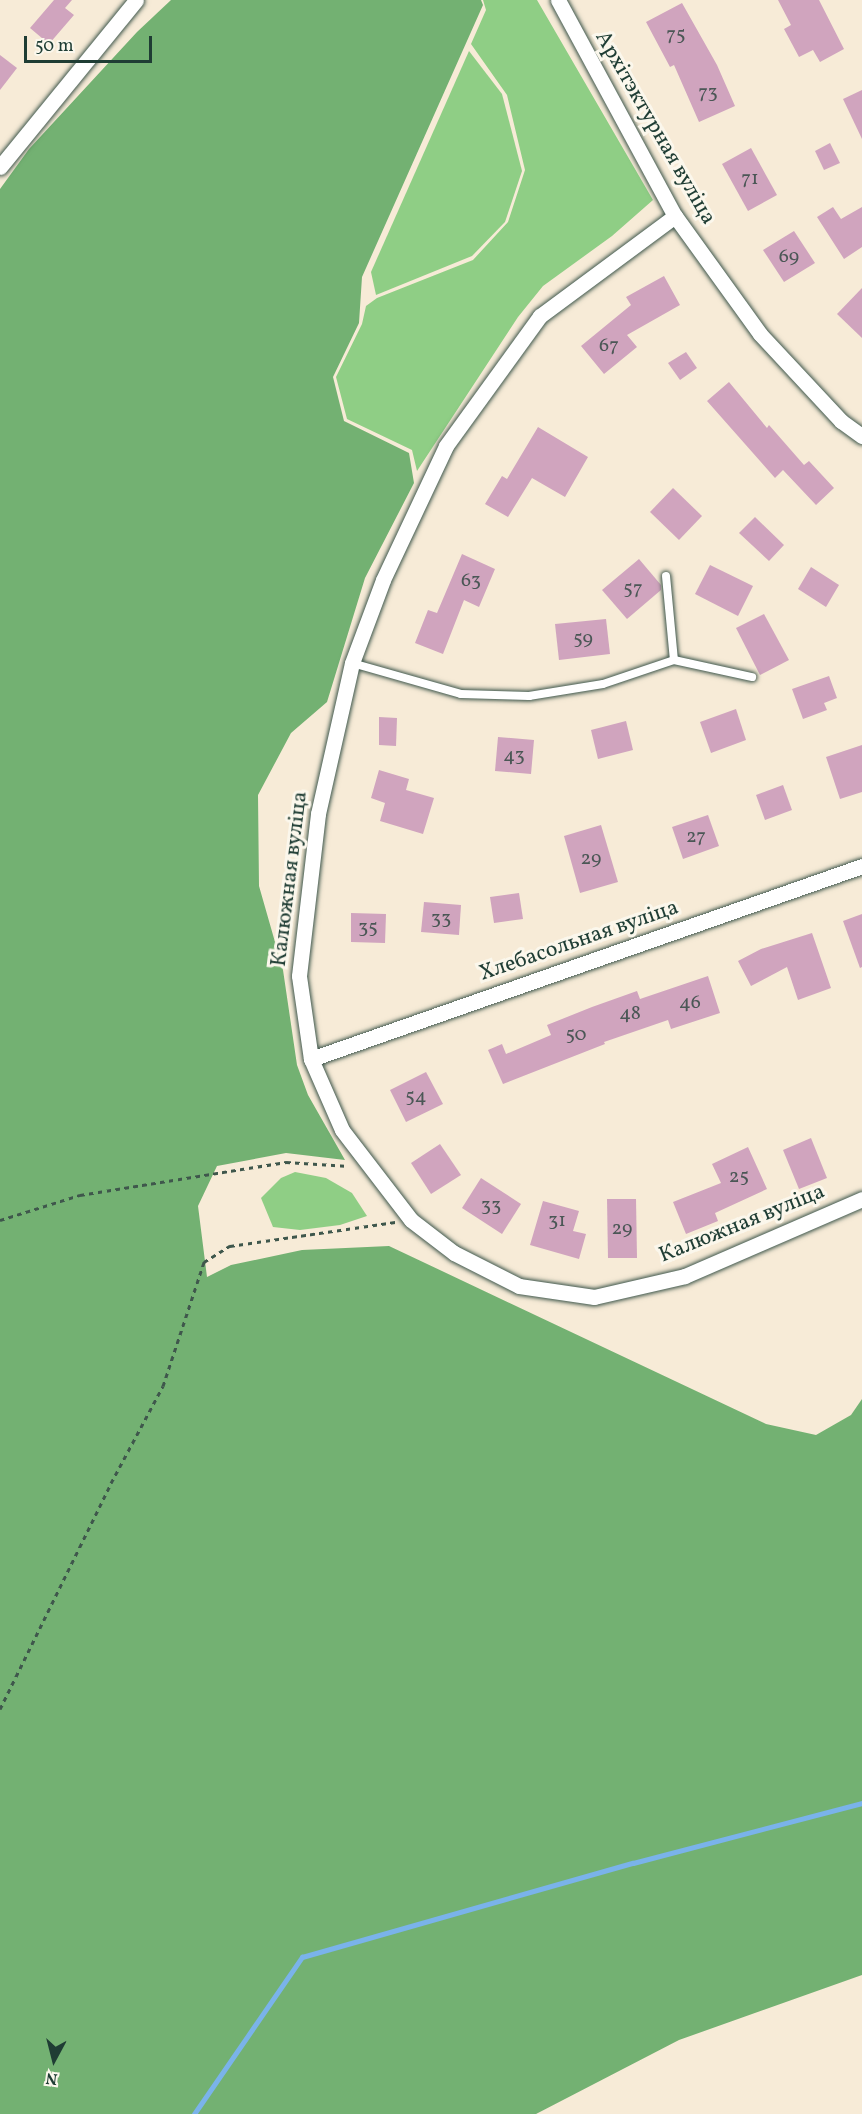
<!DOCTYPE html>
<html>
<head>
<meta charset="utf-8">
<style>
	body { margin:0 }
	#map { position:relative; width:862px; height:2114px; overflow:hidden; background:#f7ebd7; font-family:Vollkorn,serif }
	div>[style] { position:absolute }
	.green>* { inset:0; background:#8fce85 }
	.forest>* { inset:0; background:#73b172 }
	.stream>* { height:5px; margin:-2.5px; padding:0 2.5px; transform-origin:2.5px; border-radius:2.5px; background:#7ab3ea }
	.building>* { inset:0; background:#d0a4be }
	.path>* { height:3px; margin-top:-1.5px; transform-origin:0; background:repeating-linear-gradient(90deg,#3f574c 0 4.5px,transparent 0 9px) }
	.roads { filter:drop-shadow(0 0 2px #3f574c) drop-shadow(0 0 2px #3f574c) }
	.service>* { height:8px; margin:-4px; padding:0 4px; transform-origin:4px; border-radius:4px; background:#fff }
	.minor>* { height:15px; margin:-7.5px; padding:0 7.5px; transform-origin:7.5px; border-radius:7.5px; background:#fff }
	span { translate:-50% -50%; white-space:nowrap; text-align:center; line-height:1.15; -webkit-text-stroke:6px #fbf7ec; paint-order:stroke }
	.number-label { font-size:20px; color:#4b5756 }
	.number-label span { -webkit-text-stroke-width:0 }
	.street-label { font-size:22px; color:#1f3d34 }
	.north { position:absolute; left:24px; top:2030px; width:60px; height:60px; -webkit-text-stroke:4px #fbf7ec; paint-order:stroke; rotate:187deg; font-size:16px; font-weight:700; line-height:24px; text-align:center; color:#1f3d34 }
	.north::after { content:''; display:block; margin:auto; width:21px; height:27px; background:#1f3d34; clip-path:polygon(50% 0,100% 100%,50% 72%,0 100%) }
	.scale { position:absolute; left:24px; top:36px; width:128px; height:27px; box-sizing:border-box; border:3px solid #1f3d34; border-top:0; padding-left:8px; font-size:18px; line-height:21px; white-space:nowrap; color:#1f3d34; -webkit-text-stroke:4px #fbf7ec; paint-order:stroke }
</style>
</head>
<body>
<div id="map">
	<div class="green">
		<div style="clip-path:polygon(483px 0,537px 0,653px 200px,612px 236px,543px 286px,518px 317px,417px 471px,412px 450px,347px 419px,336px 377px,362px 324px,366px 306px,377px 298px,473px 260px,508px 222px,525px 170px,507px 95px,471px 44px,486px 10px)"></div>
		<div style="clip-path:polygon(469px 51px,502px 94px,522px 171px,505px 222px,472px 256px,376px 295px,371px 272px)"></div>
		<div style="clip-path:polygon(295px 1172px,326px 1178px,352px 1193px,367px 1216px,340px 1225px,300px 1230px,273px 1227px,261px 1198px,281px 1178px)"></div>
	</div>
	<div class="forest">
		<div style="clip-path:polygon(171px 0,481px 0,483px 5px,362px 277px,359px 323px,333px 377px,344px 421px,409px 453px,414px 483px,365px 578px,327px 702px,291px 733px,258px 795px,259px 886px,283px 970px,297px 1065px,308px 1095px,345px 1160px,286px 1153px,217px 1166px,198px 1206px,207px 1277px,231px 1265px,302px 1250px,389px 1246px,766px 1424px,816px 1435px,851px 1415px,862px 1399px,862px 1975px,679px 2040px,536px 2114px,0 2114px,0 189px,29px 149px,137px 32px)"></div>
	</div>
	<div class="stream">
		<div style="left:194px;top:2114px;width:191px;rotate:-55.5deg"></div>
		<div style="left:302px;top:1957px;width:344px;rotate:-15.9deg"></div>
		<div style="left:633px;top:1863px;width:237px;rotate:-14.7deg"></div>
	</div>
	<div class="building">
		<div style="clip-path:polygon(54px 0,72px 0,65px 8px,74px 15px,49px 44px,30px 28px)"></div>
		<div style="clip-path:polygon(778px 0,819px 0,844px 49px,820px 62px,813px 50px,799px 57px,784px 29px,791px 25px)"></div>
		<div style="clip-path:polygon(682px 3px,717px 65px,735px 106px,699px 122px,674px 65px,670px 67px,646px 22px)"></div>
		<div style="clip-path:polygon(0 55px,17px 68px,0 90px)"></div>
		<div style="clip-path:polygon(862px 90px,862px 139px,843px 99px)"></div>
		<div style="clip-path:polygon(830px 143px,840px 163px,824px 170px,815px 151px)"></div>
		<div style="clip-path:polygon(751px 148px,777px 195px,748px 211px,722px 164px)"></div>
		<div style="clip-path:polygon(833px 207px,841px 219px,862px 207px,862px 247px,844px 259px,817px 217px)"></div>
		<div style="clip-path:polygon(794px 231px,815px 263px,784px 282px,763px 250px)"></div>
		<div style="clip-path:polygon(664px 276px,680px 305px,627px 335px,637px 347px,604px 374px,581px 346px,631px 305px,626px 297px)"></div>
		<div style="clip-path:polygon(862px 288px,862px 338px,837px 314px)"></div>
		<div style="clip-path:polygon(686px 352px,697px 368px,680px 380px,668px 363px)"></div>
		<div style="clip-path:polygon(729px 382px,767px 428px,769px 425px,804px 465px,809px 461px,834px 488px,816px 505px,783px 470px,775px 478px,707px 401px)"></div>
		<div style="clip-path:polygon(538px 427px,588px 457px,565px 497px,532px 478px,508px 517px,485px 504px,502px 476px,507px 479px)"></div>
		<div style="clip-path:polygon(673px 488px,702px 516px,679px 540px,650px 512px)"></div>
		<div style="clip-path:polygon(755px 517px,784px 545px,769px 561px,739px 533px)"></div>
		<div style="clip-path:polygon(462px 554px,495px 569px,479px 607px,464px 600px,443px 654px,415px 643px,428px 610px,437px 613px)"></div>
		<div style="clip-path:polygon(639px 559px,661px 585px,661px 590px,627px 619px,602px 590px)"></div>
		<div style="clip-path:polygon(710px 565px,753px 586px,738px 616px,695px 594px)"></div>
		<div style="clip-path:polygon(811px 567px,839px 585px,826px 607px,798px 589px)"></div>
		<div style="clip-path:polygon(764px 614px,789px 660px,760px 675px,736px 628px)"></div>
		<div style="clip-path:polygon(606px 619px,610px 654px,559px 660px,555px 624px)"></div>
		<div style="clip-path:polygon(829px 676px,837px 698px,824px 703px,827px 710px,803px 719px,792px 689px)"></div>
		<div style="clip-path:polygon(736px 709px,746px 740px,711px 753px,700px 722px)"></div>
		<div style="clip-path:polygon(379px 717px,397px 718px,396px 746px,379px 745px)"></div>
		<div style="clip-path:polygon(626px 721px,633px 750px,598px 759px,591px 730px)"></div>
		<div style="clip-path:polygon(498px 737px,534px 740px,531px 774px,495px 771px)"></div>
		<div style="clip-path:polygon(862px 745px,862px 792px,840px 799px,826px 757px)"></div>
		<div style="clip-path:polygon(379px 770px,409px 779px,406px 790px,434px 798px,423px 834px,380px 821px,385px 803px,371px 798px)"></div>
		<div style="clip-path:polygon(783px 785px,792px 810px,765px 820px,756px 795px)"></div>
		<div style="clip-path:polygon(708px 815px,719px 846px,683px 859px,672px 827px)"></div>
		<div style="clip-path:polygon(601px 825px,618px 882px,580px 893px,564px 836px)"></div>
		<div style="clip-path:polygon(519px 893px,523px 919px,494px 923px,490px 897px)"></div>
		<div style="clip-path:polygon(424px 902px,461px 905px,459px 935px,421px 932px)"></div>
		<div style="clip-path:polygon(351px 913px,386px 914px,385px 943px,351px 942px)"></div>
		<div style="clip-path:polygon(862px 914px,862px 967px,860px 968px,843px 921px)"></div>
		<div style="clip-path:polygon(812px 933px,831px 988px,798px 1000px,787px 967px,751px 986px,738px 961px,761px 949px)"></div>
		<div style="clip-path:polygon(708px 976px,720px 1013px,671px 1029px,668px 1020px,604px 1042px,605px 1044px,503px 1084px,488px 1050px,502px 1044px,506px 1054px,551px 1035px,547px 1025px,592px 1007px,637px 991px,640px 999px)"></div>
		<div style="clip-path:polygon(426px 1072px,443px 1104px,406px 1122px,390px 1090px)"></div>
		<div style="clip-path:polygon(811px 1138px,827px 1178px,799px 1189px,783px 1150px)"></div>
		<div style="clip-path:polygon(440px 1144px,461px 1175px,431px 1194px,411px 1163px)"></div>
		<div style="clip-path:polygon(748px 1147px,767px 1189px,715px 1213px,718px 1221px,686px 1234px,673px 1202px,721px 1183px,712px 1164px)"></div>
		<div style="clip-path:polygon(481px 1178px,521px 1204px,502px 1234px,462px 1208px)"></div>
		<div style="clip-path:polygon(607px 1199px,636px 1199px,637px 1258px,608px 1258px)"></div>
		<div style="clip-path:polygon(543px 1201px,579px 1211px,573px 1231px,586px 1234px,579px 1259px,530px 1245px)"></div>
	</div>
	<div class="path">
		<div style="left:0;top:1220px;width:84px;rotate:-17.4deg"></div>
		<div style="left:80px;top:1195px;width:209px;rotate:-9.1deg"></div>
		<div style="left:286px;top:1162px;width:63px;rotate:3.6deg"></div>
		<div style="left:0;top:1709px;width:252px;rotate:-63.8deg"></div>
		<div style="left:111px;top:1483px;width:110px;rotate:-61.8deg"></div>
		<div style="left:163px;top:1386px;width:131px;rotate:-71.7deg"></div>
		<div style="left:204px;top:1262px;width:31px;rotate:-32deg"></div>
		<div style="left:230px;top:1246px;width:167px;rotate:-8.3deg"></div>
	</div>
	<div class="roads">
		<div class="service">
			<div style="left:666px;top:576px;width:84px;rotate:84.6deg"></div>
			<div style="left:674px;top:660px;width:80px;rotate:12.3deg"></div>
			<div style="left:352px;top:663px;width:113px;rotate:15.9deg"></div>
			<div style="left:461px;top:694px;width:68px;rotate:1.7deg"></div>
			<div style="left:529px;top:696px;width:75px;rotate:-9.2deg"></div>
			<div style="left:603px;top:684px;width:75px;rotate:-18.7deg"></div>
		</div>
		<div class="minor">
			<div style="left:558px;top:0;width:246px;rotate:61.6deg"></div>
			<div style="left:675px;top:216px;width:145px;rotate:54.2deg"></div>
			<div style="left:760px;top:334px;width:119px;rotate:47deg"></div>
			<div style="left:841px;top:421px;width:26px;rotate:36deg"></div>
			<div style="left:0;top:167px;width:215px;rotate:-50.8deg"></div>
			<div style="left:675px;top:216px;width:168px;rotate:143.5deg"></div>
			<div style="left:540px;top:316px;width:160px;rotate:125.9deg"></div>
			<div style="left:446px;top:446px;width:148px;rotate:115.2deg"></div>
			<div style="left:383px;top:580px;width:89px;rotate:110.5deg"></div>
			<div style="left:352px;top:663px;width:155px;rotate:102.7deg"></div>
			<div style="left:318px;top:814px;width:163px;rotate:96.7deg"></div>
			<div style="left:299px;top:976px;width:84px;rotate:81.8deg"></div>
			<div style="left:311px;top:1059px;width:77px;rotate:66.4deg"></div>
			<div style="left:342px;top:1130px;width:113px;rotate:52.5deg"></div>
			<div style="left:411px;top:1220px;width:54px;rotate:37.5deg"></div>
			<div style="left:454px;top:1253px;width:73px;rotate:26.9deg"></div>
			<div style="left:519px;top:1286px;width:76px;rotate:8.3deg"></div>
			<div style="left:594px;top:1297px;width:93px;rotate:-13deg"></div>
			<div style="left:685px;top:1276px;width:193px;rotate:-23.5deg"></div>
			<div style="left:311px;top:1059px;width:584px;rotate:-19.3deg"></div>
		</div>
	</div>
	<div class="number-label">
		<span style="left:676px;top:35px">75</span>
		<span style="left:708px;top:93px">73</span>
		<span style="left:750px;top:179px">71</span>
		<span style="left:789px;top:257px">69</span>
		<span style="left:609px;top:346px">67</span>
		<span style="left:471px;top:581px">63</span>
		<span style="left:633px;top:589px">57</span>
		<span style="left:583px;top:639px">59</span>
		<span style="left:514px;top:756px">43</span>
		<span style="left:696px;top:837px">27</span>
		<span style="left:591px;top:859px">29</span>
		<span style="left:441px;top:919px">33</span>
		<span style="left:368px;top:928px">35</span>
		<span style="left:690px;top:1003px">46</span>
		<span style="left:630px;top:1014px">48</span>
		<span style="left:576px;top:1035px">50</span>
		<span style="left:416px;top:1097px">54</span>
		<span style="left:739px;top:1177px">25</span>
		<span style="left:491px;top:1206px">33</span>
		<span style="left:557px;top:1221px">31</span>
		<span style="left:622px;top:1229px">29</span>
	</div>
	<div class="street-label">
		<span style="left:655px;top:128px;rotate:60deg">Архітэктурная вуліца</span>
		<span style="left:290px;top:879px;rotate:-83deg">Калюжная вуліца</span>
		<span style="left:579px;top:941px;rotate:-19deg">Хлебасольная вуліца</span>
		<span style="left:742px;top:1224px;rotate:-22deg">Калюжная вуліца</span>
	</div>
	<div class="north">N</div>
	<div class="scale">50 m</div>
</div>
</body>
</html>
